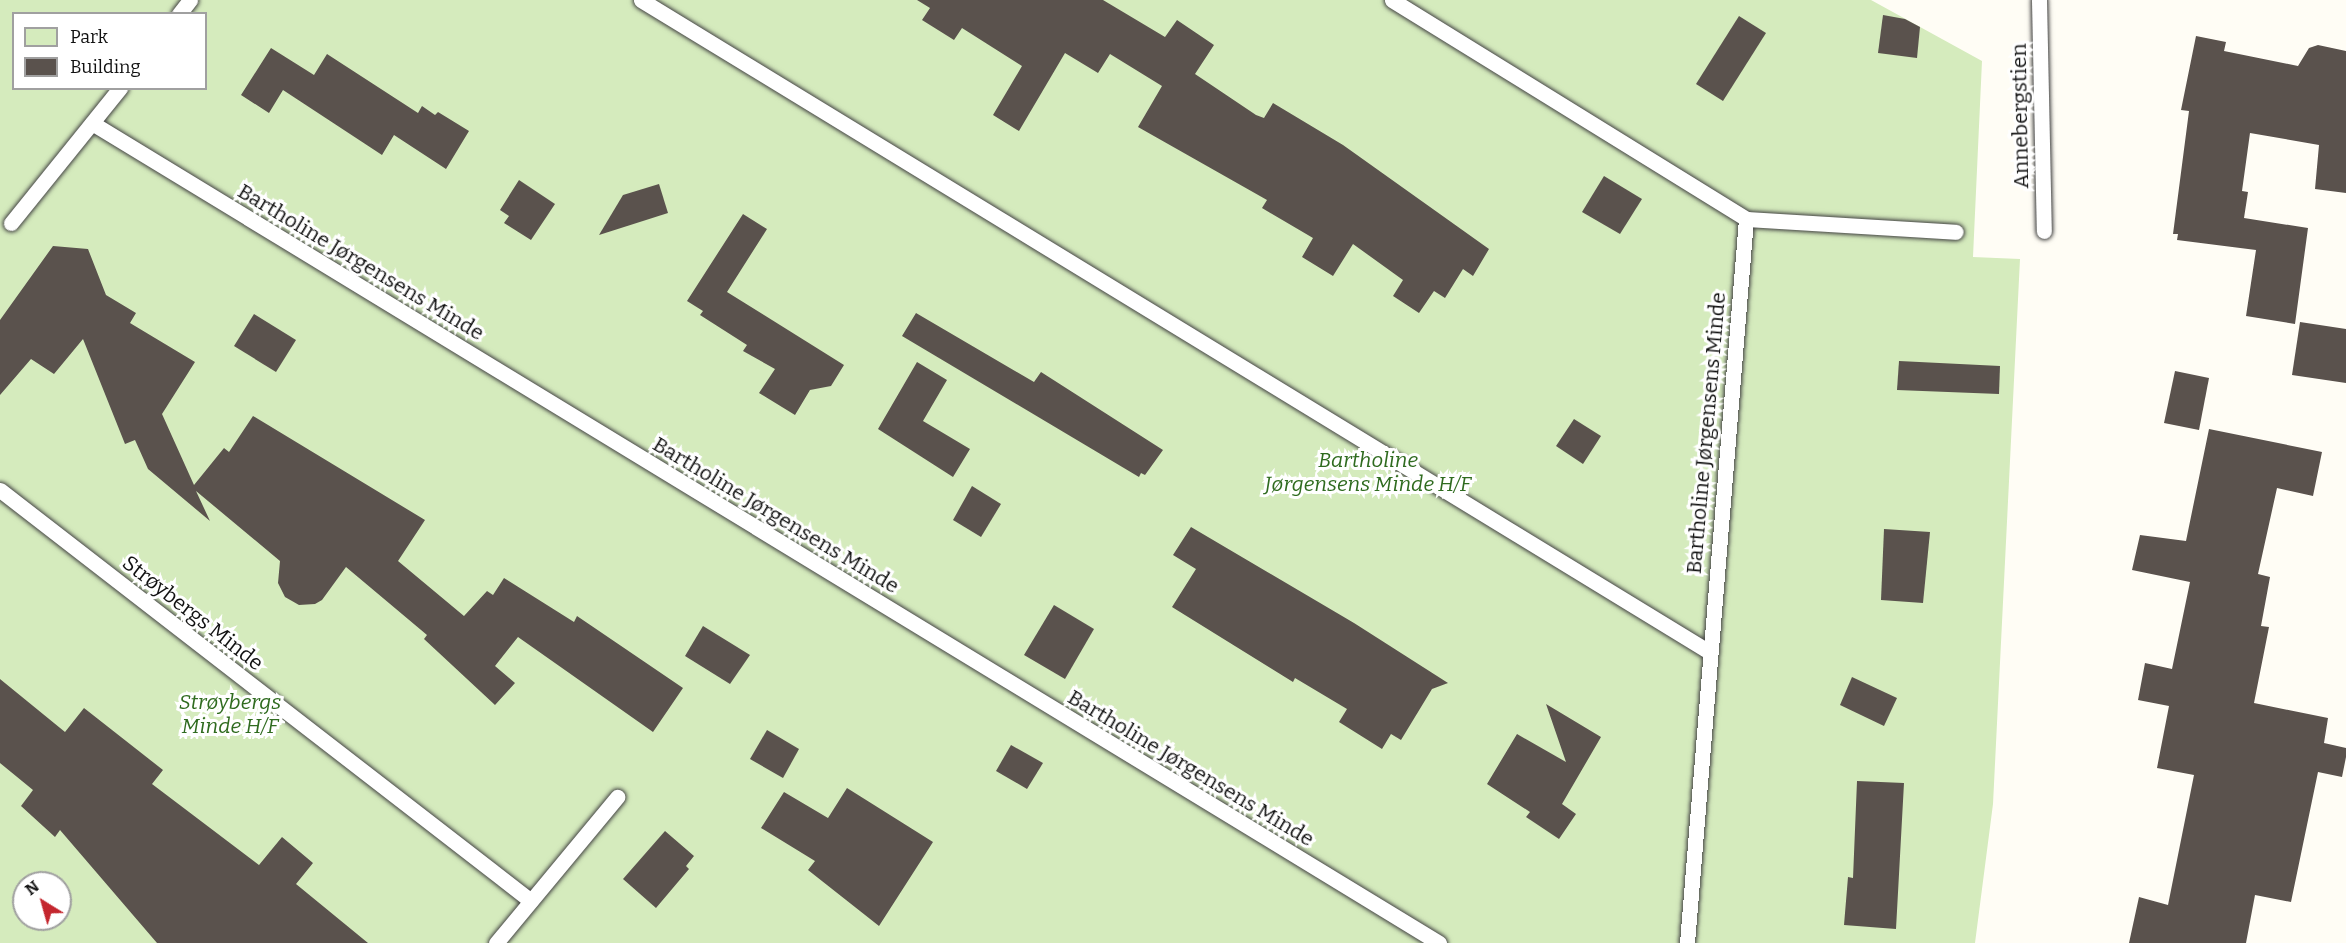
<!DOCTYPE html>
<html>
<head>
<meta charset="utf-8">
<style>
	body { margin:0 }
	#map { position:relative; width:2346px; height:943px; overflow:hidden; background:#fffdf5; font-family:Bitter,serif }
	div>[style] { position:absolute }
	.green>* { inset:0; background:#d5ebbd }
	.building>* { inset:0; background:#5a524d }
	.roads { filter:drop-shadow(0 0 2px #444) drop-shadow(0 0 2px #444) }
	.lane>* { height:15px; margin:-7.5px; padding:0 7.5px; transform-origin:7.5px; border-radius:7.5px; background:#fff }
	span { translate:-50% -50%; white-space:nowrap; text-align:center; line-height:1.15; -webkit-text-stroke:6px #fff; paint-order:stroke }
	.street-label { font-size:21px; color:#111 }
	.park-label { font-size:21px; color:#2f6b1f; font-style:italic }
	.legend { position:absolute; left:12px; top:12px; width:195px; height:78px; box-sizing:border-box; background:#fff; border:2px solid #a0a0a0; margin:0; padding:8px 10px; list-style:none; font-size:18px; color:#111 }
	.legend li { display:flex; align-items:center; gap:12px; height:30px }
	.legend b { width:30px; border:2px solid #a0a0a0 }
	.north { position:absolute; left:12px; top:871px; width:60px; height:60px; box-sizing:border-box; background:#fff; border:2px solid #a0a0a0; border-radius:50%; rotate:323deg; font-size:16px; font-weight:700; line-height:24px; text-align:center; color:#111 }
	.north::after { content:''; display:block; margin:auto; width:21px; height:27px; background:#c4262e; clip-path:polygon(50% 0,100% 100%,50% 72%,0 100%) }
</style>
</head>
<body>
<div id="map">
	<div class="green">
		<div style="clip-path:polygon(evenodd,0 0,1871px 0,1982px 61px,1973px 257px,2020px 259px,1993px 804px,1975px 943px,0 943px,0 0,14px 14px,206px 14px,206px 88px,14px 88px,14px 14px,0 0,24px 883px,60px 883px,60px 919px,24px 919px,24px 883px)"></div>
	</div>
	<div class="building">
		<div style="clip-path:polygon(917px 0,1103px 0,1165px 37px,1177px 20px,1214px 45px,1195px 74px,1256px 115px,1264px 118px,1273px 103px,1343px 145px,1489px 249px,1473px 276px,1463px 269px,1445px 298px,1434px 291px,1419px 313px,1393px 296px,1403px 280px,1353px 244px,1333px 276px,1302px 257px,1313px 238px,1262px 208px,1267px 200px,1138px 127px,1162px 86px,1110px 54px,1098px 73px,1065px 53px,1019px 131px,993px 115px,1022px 66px,962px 28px,954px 40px,922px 20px,930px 8px)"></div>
		<div style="clip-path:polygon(1883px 15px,1905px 19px,1920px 27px,1917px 58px,1878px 53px)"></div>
		<div style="clip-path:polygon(1739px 16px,1766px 33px,1723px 101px,1696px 84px)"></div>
		<div style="clip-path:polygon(2196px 36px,2226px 42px,2224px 51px,2298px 66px,2309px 48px,2318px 45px,2346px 51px,2346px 193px,2315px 189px,2319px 145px,2250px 133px,2242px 191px,2248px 192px,2244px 218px,2308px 228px,2295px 324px,2246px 316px,2256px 250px,2177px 240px,2178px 234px,2173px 234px,2189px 111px,2181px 110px)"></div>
		<div style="clip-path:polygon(271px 48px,314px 75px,327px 54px,418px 113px,422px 106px,435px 115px,438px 112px,469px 131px,446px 169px,394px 135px,382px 155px,283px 90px,269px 113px,241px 95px)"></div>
		<div style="clip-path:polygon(1604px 176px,1642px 199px,1620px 234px,1582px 212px)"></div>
		<div style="clip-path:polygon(519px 180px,555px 204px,531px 240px,504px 223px,509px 216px,500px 210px)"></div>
		<div style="clip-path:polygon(659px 184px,668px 213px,599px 235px,623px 195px)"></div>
		<div style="clip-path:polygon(743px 214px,767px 229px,727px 292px,844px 365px,831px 386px,810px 390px,795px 415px,759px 393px,775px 369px,743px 351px,747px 345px,700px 315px,703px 311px,687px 301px)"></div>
		<div style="clip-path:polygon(53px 246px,88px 249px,106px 295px,136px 313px,130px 323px,195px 362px,162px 414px,194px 485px,224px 448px,229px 452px,253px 416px,425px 520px,398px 561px,464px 616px,487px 591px,493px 595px,504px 578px,574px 622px,577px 616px,683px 688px,653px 732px,518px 637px,495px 666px,515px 683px,495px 705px,424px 639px,427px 635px,346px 567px,322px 600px,315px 604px,299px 605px,285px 597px,278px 583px,280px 561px,196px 491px,210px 521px,148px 469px,135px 440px,125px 444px,83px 339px,54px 374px,31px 359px,0 395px,0 320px)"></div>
		<div style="clip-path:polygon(916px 313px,1034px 382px,1041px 372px,1163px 450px,1145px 475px,1141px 473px,1139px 477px,902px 336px)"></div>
		<div style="clip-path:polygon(254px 314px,296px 340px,276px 372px,234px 346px)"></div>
		<div style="clip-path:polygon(2300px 322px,2346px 329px,2346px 383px,2292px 375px)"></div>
		<div style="clip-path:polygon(1899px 361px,2000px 366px,1999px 394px,1897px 390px)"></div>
		<div style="clip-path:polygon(917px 362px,947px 380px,923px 421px,970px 449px,953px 477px,878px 429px)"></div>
		<div style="clip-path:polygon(2175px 371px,2209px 378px,2199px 430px,2164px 423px)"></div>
		<div style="clip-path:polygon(1574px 419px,1601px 436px,1583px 464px,1556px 446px)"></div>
		<div style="clip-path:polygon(2209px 429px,2322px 452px,2313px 496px,2277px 488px,2258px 574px,2270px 577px,2261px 626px,2269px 627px,2254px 703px,2328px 718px,2324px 743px,2346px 748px,2346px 757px,2342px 777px,2318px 772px,2291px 902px,2255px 895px,2246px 943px,2129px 943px,2139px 897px,2168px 905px,2194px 775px,2157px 768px,2169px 706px,2138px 700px,2145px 663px,2172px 669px,2190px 582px,2132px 570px,2140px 535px,2186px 541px)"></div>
		<div style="clip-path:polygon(972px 486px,1001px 504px,981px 537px,953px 520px)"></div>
		<div style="clip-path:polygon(1191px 527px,1354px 623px,1448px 683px,1432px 689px,1401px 740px,1391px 734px,1382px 749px,1339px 722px,1347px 709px,1295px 678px,1293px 682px,1172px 607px,1196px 569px,1173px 555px)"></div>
		<div style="clip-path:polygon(1884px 529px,1930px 532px,1923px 603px,1881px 600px)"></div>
		<div style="clip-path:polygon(1054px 605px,1094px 629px,1065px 679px,1024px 655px)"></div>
		<div style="clip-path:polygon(703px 626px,750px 655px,730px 684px,685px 656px)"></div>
		<div style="clip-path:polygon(1852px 677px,1897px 698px,1884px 726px,1840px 705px)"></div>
		<div style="clip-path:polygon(0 679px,65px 732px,84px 708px,163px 770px,152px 784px,259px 865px,282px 837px,313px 863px,296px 884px,368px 943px,157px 943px,60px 830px,55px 837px,21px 806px,33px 790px,0 763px)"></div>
		<div style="clip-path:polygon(1546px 704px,1601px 737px,1562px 804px,1576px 814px,1559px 839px,1526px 817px,1530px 812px,1487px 784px,1517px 734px,1566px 762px)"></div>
		<div style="clip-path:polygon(767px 730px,799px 749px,783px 778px,750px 759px)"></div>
		<div style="clip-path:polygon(1011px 745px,1043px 763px,1027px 789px,996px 771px)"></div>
		<div style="clip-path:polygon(1857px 781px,1904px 783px,1896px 929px,1844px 925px,1848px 877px,1853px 878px)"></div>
		<div style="clip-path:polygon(847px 788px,933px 842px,879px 926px,808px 870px,815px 861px,761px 828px,784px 792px,828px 818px)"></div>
		<div style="clip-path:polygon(665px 831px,694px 856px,686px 866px,689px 869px,656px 908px,623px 879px)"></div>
	</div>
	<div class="roads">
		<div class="lane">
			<div style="left:641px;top:0;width:1250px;rotate:31.39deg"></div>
			<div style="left:1392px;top:0;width:416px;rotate:31.7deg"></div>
			<div style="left:1746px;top:219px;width:726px;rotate:94.66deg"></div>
			<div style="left:2039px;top:0;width:231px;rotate:88.8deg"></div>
			<div style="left:179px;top:14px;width:18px;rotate:-52deg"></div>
			<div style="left:92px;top:123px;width:1577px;rotate:31.33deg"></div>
			<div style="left:1746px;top:219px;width:210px;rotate:3.5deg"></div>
			<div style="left:11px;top:223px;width:174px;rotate:-51.1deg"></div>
			<div style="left:0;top:490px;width:671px;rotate:37.74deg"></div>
			<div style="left:496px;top:943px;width:190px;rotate:-50.3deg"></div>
		</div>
	</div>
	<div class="street-label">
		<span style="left:2020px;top:116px;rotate:-91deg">Annebergstien</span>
		<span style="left:361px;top:262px;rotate:31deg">Bartholine Jørgensens Minde</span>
		<span style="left:1706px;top:433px;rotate:-85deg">Bartholine Jørgensens Minde</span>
		<span style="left:776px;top:515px;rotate:31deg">Bartholine Jørgensens Minde</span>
		<span style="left:193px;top:613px;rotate:38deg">Strøybergs Minde</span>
		<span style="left:1191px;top:768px;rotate:31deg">Bartholine Jørgensens Minde</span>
	</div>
	<div class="park-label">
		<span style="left:1368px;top:472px">Bartholine<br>Jørgensens Minde H/F</span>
		<span style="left:230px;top:714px">Strøybergs<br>Minde H/F</span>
	</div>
	<ul class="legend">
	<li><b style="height:16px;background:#d5ebbd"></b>Park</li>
	<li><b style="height:16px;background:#5a524d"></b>Building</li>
	</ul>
	<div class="north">N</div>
</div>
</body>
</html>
